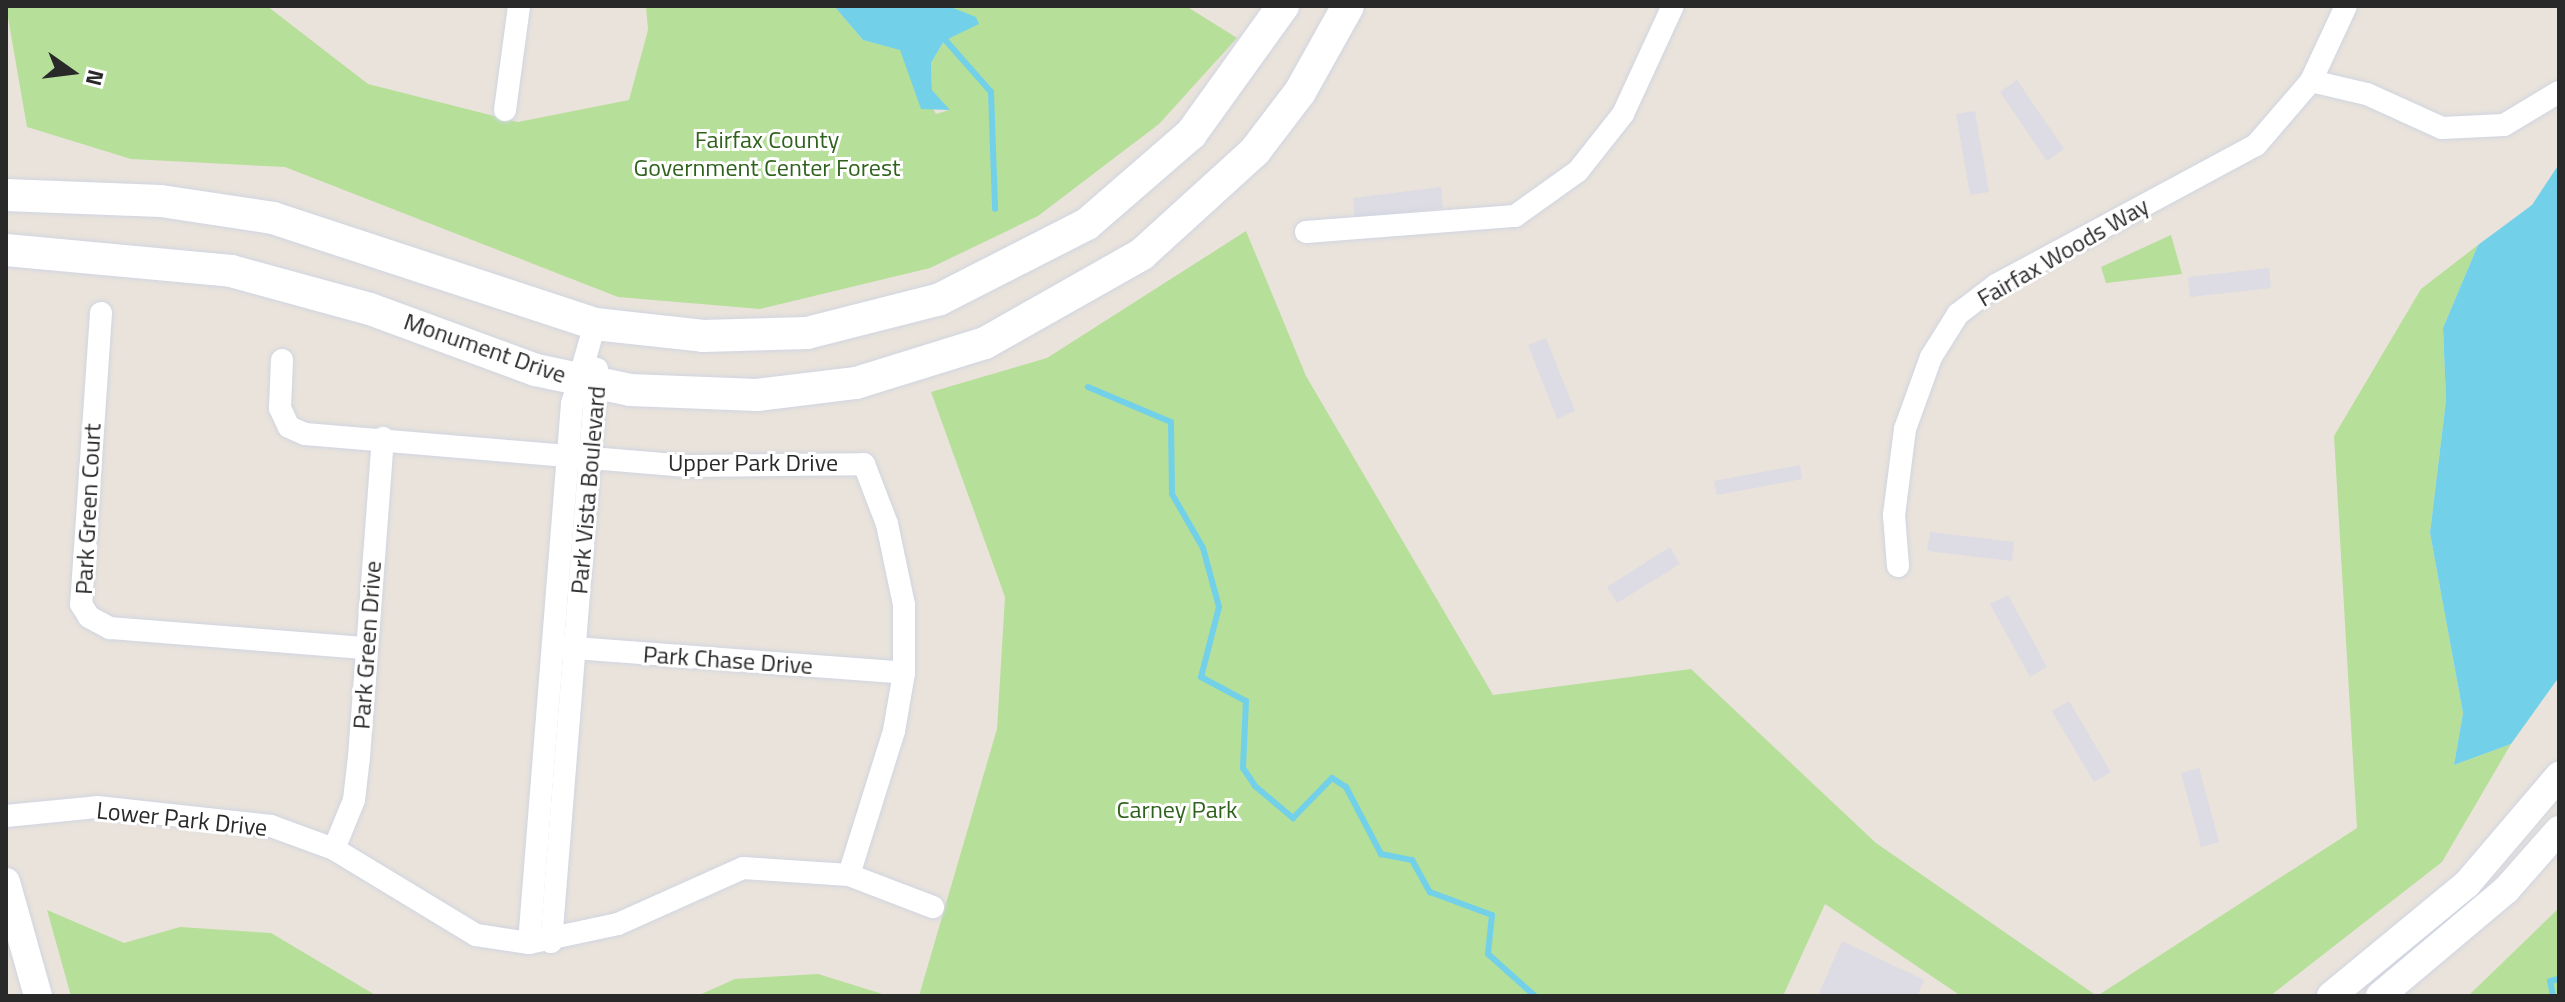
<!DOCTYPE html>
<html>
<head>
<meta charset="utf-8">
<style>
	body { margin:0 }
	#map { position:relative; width:2565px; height:1002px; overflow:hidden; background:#eae3db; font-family:"Titillium Web",sans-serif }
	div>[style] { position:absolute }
	.industrial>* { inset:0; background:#dddbe3 }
	.green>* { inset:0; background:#b6df99 }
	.water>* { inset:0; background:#72d1e9 }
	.stream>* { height:6px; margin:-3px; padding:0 3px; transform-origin:3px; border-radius:3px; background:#72d1e9 }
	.roads { filter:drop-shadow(0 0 2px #d0d5e1) drop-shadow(0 0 2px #d0d5e1) }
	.minor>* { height:22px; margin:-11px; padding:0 11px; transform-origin:11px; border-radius:11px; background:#fff }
	.tertiary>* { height:28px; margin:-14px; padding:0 14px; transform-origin:14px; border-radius:14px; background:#fff }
	.secondary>* { height:32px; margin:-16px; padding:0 16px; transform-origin:16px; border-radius:16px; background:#fff }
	span { translate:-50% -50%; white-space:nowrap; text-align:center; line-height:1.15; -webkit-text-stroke:6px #fff; paint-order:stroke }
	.park-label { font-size:24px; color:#2f621c }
	.street-label { font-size:24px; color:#292929 }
	.frame { position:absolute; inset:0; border:8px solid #292929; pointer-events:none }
	.north { position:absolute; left:32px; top:32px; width:80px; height:80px; -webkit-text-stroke:6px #fff; paint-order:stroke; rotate:104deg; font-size:22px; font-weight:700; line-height:32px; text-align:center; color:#292929 }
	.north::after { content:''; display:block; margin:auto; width:28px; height:36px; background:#292929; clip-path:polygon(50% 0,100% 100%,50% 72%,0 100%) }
</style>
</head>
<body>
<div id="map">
	<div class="industrial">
		<div style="clip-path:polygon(2017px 80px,2064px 149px,2047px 161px,2000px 92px)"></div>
		<div style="clip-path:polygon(1975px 111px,1989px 192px,1970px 195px,1956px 114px)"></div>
		<div style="clip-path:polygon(1441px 187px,1443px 208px,1355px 219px,1353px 198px)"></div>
		<div style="clip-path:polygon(2269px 268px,2271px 288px,2190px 297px,2188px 277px)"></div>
		<div style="clip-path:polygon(1546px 338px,1575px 411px,1557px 419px,1528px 345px)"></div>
		<div style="clip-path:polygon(1800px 465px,1802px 479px,1717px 495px,1714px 481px)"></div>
		<div style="clip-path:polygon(1930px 532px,2014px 542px,2012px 561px,1927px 551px)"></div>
		<div style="clip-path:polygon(1670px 547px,1680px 564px,1617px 603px,1607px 587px)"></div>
		<div style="clip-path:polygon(2008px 595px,2047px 667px,2030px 677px,1990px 604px)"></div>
		<div style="clip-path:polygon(2069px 701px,2111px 772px,2094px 782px,2052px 711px)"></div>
		<div style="clip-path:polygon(2199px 768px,2219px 842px,2201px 847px,2181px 773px)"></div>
		<div style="clip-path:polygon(1842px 941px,1924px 980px,1917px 996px,1818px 996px)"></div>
	</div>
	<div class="green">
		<div style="clip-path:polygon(6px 6px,267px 6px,368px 84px,518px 122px,629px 100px,648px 30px,646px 6px,834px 6px,863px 40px,900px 49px,936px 114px,949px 110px,932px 90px,931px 63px,944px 41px,978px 24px,948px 6px,1186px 6px,1237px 38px,1159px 124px,1038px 216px,930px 268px,760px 309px,618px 297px,285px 167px,131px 159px,27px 127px)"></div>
		<div style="clip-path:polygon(1246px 231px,1306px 376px,1493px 695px,1691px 669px,1876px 843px,2097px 996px,2357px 828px,2334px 436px,2421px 289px,2478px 245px,2443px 328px,2446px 400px,2430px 533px,2463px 713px,2454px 765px,2511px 744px,2442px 862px,2270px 996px,1961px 996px,1825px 904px,1783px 996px,919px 996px,997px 729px,1005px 597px,931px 392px,1047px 358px)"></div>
		<div style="clip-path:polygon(2171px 235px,2182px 274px,2106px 283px,2101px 267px)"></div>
		<div style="clip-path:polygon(2559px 908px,2559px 996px,2468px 996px)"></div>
		<div style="clip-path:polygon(47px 910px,124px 943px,180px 927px,271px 933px,377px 996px,71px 996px)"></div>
		<div style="clip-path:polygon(818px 974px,889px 996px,697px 996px,735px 979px)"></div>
	</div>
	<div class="water">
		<div style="clip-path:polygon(834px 6px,948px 6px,976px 17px,979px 24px,944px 41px,931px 63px,932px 90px,950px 110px,921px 109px,900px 50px,863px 40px)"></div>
		<div style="clip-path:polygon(2559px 164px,2559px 677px,2511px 744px,2454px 765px,2463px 713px,2430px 533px,2446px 400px,2443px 328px,2478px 245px,2532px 205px)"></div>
	</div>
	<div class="stream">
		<div style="left:940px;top:34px;width:77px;rotate:48.7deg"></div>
		<div style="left:991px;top:92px;width:117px;rotate:88deg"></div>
		<div style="left:1088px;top:387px;width:90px;rotate:22.9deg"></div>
		<div style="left:1171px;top:422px;width:72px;rotate:89.2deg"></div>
		<div style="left:1172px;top:494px;width:62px;rotate:60.1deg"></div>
		<div style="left:1203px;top:548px;width:61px;rotate:74.8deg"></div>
		<div style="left:1219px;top:607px;width:72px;rotate:104.4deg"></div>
		<div style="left:1201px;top:677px;width:51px;rotate:28.1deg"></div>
		<div style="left:1246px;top:701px;width:67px;rotate:92.6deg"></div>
		<div style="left:1243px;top:768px;width:22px;rotate:56deg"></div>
		<div style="left:1255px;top:786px;width:50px;rotate:40.1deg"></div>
		<div style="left:1293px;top:818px;width:56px;rotate:-45.7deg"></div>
		<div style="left:1332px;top:778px;width:17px;rotate:33deg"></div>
		<div style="left:1346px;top:787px;width:76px;rotate:62.4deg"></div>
		<div style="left:1381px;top:854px;width:32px;rotate:11deg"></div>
		<div style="left:1412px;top:860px;width:37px;rotate:61deg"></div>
		<div style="left:1430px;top:892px;width:66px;rotate:20.4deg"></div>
		<div style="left:1492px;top:915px;width:39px;rotate:96deg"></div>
		<div style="left:1488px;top:954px;width:63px;rotate:41.8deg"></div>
		<div style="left:2553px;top:996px;width:15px;rotate:-101deg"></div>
		<div style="left:2550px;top:981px;width:9px;rotate:-13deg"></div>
	</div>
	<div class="roads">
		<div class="minor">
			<div style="left:2311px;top:81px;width:57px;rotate:13.1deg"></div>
			<div style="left:2367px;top:94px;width:82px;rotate:24.4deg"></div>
			<div style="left:2442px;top:128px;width:62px;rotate:-2.8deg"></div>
			<div style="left:2504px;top:125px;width:64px;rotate:-31deg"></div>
			<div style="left:505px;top:110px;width:105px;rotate:-82.3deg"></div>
			<div style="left:1306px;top:232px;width:210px;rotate:-4.4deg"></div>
			<div style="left:1515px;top:216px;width:77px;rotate:-35.5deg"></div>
			<div style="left:1578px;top:171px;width:73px;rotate:-51.7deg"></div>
			<div style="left:1623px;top:114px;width:119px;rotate:-65.2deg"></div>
			<div style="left:101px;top:313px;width:292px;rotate:93.9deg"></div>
			<div style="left:81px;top:604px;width:15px;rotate:58deg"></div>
			<div style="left:89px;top:617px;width:24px;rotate:28deg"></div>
			<div style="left:110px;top:628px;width:256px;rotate:4.5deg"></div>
			<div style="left:282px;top:360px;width:48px;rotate:92.4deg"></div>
			<div style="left:280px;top:408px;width:21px;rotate:65deg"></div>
			<div style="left:289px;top:427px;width:17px;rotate:24deg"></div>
			<div style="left:305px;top:434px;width:383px;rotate:4.8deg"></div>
			<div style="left:687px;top:466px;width:177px;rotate:-0.6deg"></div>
			<div style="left:864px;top:464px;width:64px;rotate:69deg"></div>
			<div style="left:887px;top:524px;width:83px;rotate:78.1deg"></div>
			<div style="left:904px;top:605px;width:68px;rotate:90deg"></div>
			<div style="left:904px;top:673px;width:59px;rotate:99.8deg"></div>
			<div style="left:894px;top:731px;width:151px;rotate:107.4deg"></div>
			<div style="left:1898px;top:566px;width:51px;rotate:-94.5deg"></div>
			<div style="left:1894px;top:515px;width:87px;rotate:-82.7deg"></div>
			<div style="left:1905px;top:429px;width:77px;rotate:-70.1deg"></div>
			<div style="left:1931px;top:357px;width:51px;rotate:-57.9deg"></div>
			<div style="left:1958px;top:314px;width:48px;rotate:-37.3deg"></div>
			<div style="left:1996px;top:285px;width:295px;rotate:-28.3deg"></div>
			<div style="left:2256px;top:145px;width:84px;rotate:-49.3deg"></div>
			<div style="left:2311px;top:81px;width:83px;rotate:-65deg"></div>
			<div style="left:562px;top:647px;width:343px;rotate:4.3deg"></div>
			<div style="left:6px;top:816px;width:91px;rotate:-5.6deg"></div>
			<div style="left:97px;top:807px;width:175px;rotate:6.2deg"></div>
			<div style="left:271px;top:826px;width:67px;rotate:20.1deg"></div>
			<div style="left:334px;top:849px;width:166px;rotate:31.2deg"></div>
			<div style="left:476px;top:935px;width:54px;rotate:8.6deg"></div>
			<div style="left:529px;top:943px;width:91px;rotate:-12.1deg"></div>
			<div style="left:618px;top:924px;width:137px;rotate:-24.1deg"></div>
			<div style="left:743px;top:868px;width:106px;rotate:3.8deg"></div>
			<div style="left:849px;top:875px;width:90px;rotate:20.9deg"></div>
			<div style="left:334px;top:849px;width:53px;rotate:-67.8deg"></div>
			<div style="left:354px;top:800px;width:43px;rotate:-83.4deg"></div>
			<div style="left:359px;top:757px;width:320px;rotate:-85.7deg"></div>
			<div style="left:551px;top:942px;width:575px;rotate:-85.41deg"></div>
			<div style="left:529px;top:943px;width:541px;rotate:-85.44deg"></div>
			<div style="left:572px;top:404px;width:83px;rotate:-74deg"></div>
		</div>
		<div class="tertiary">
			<div style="left:6px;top:882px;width:118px;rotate:74.3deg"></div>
			<div style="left:2331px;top:996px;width:176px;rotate:-39.5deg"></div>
			<div style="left:2467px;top:884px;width:142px;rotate:-49.6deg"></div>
			<div style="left:2380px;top:996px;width:165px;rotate:-40.1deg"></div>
			<div style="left:2506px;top:890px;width:80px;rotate:-48.5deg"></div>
		</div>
		<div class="secondary">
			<div style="left:6px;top:195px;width:155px;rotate:2.2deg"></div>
			<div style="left:161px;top:201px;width:113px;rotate:8.6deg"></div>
			<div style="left:273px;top:218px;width:339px;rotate:18.2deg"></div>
			<div style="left:595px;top:324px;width:109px;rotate:6.3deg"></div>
			<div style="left:703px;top:336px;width:104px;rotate:-1.7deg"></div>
			<div style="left:807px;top:333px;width:137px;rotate:-14.3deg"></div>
			<div style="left:940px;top:299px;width:165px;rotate:-27deg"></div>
			<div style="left:1087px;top:224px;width:138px;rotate:-40.9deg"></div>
			<div style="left:1191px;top:134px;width:158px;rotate:-54.3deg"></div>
			<div style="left:6px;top:250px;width:226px;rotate:5.3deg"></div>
			<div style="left:231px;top:271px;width:144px;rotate:15.3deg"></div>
			<div style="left:370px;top:309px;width:177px;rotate:20.2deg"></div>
			<div style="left:536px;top:370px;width:96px;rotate:12deg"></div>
			<div style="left:630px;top:390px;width:127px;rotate:2.3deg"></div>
			<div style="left:757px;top:395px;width:100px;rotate:-6.9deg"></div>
			<div style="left:856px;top:383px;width:135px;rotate:-17.2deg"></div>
			<div style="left:985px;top:343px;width:180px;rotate:-29.5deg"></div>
			<div style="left:1142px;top:254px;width:153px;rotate:-42.3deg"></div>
			<div style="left:1255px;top:151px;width:74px;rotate:-52.7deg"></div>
			<div style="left:1300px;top:92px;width:98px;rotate:-60.8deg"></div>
		</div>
	</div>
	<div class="park-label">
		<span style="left:767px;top:154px">Fairfax County<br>Government Center Forest</span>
		<span style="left:1177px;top:810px">Carney Park</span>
	</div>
	<div class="street-label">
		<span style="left:2063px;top:252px;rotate:-30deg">Fairfax Woods Way</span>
		<span style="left:485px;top:348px;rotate:19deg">Monument Drive</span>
		<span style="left:753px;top:463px">Upper Park Drive</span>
		<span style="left:588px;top:490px;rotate:-85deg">Park Vista Boulevard</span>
		<span style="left:88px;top:509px;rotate:-87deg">Park Green Court</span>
		<span style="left:367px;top:645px;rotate:-86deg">Park Green Drive</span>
		<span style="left:728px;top:660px;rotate:4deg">Park Chase Drive</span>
		<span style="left:182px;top:819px;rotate:6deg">Lower Park Drive</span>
	</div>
	<div class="frame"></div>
	<div class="north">N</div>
</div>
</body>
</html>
